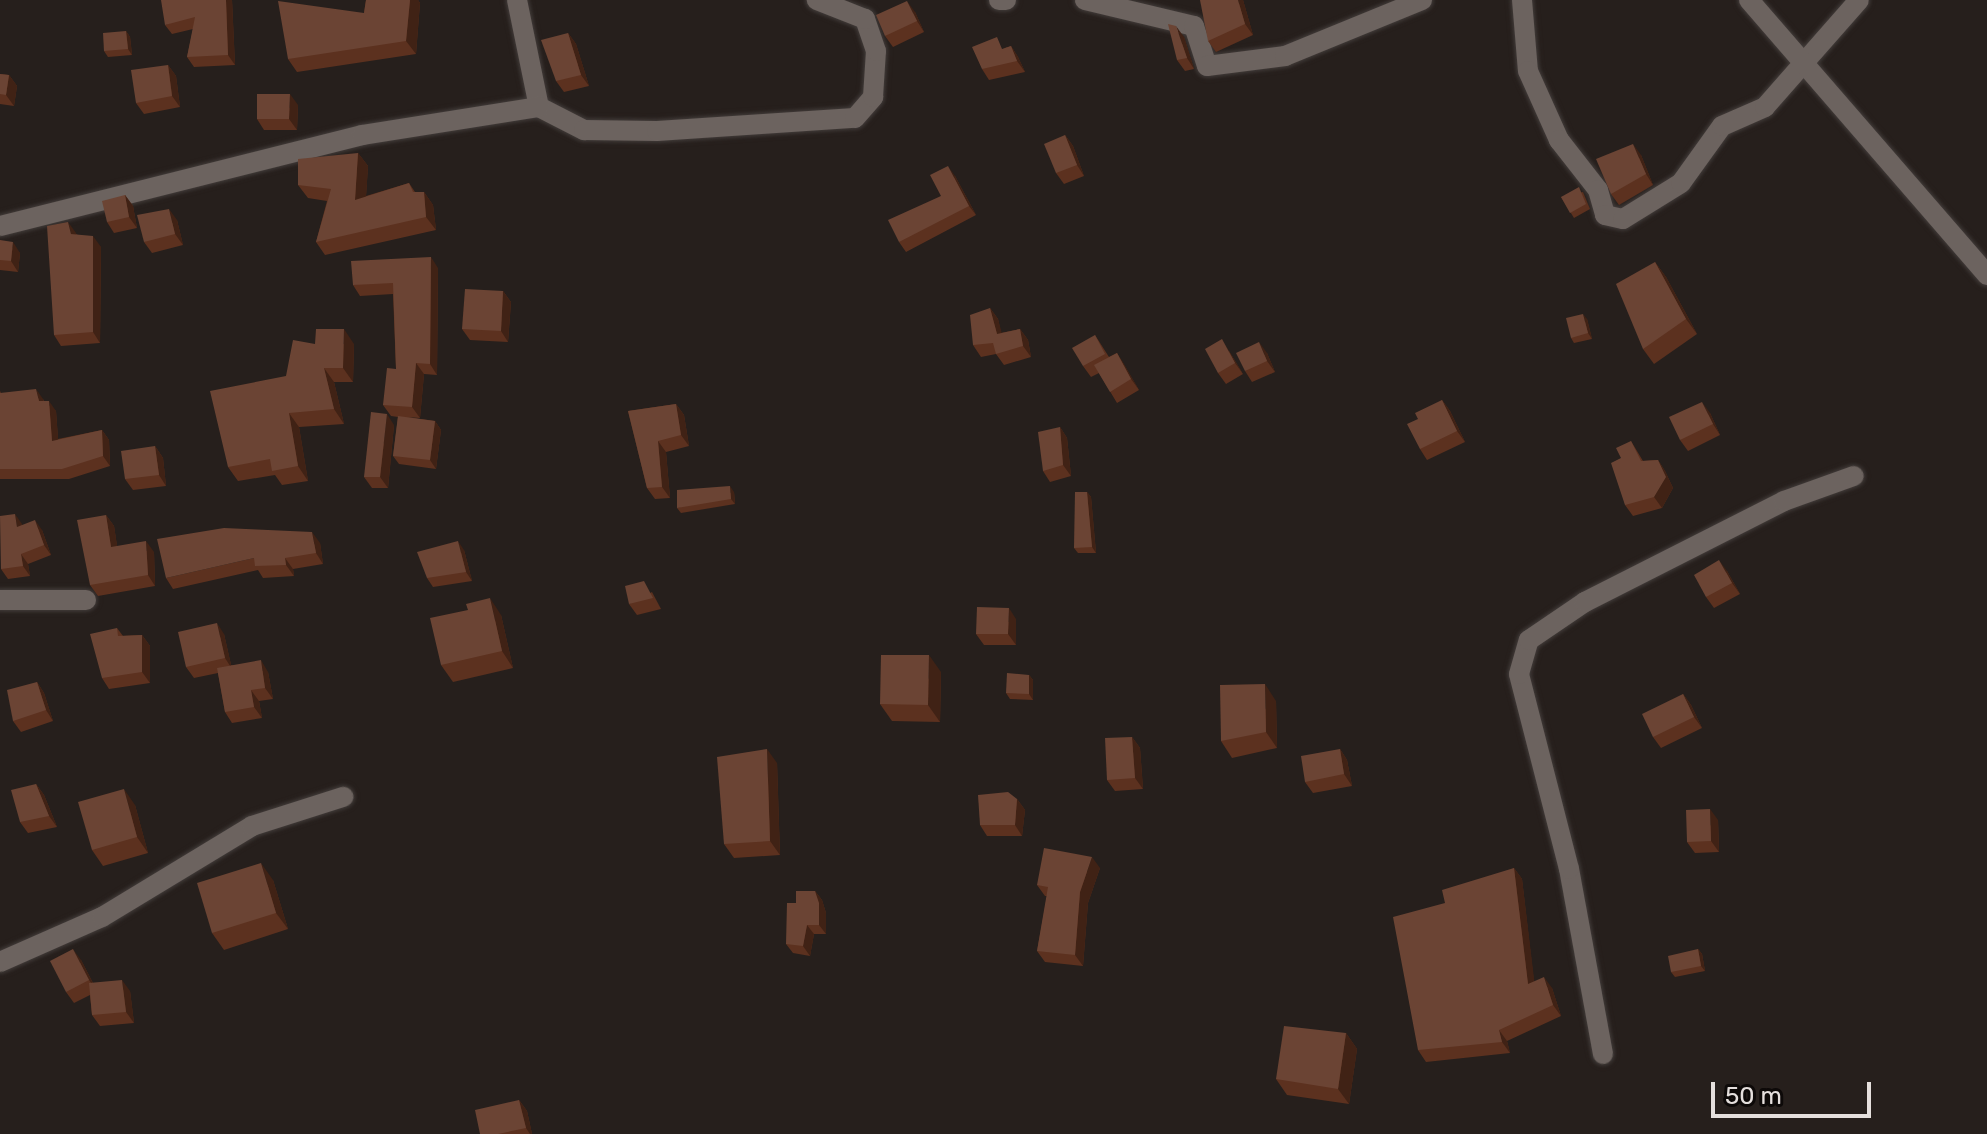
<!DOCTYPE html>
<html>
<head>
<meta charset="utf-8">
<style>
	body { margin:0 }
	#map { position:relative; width:1987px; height:1134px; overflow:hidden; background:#261f1c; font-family:Rubik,sans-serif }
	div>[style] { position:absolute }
	.roads { filter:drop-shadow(0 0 2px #423c3a) drop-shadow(0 0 2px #423c3a) }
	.minor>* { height:20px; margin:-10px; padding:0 10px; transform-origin:10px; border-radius:10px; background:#6c635f }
	.wall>* { inset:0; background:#5c311f }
	.shaded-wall>* { inset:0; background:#402215 }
	.building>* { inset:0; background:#6b4434 }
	span { translate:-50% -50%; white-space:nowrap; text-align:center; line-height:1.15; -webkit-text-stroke:8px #0d0908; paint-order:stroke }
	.scale { position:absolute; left:1711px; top:1082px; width:160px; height:36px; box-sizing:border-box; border:4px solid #e5dfdd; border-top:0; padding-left:10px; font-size:24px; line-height:28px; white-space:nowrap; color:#e5dfdd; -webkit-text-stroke:6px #0d0908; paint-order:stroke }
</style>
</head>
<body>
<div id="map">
	<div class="roads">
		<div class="minor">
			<div style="left:517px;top:0;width:109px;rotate:78.4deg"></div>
			<div style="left:539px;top:107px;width:51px;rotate:27.1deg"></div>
			<div style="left:584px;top:130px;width:73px;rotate:0.8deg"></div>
			<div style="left:657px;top:131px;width:198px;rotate:-3.8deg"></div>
			<div style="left:855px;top:118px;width:28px;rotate:-49deg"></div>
			<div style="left:873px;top:97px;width:46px;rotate:-86.3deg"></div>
			<div style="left:876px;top:51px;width:34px;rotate:-109deg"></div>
			<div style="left:865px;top:19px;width:52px;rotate:-158.4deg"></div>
			<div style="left:999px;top:0;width:7px"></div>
			<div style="left:1085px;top:0;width:112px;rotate:13.4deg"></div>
			<div style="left:1194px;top:26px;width:42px;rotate:72deg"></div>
			<div style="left:1207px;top:66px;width:79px;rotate:-7.3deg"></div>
			<div style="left:1285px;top:56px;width:148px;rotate:-22.2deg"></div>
			<div style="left:1522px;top:0;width:71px;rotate:85.2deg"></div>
			<div style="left:1528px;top:71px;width:76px;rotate:65.8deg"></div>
			<div style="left:1559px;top:140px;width:63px;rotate:52deg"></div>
			<div style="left:1598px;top:190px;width:26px;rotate:74deg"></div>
			<div style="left:1605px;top:215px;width:18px;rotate:13deg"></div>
			<div style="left:1623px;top:219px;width:68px;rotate:-31.8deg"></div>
			<div style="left:1681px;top:183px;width:70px;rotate:-54.3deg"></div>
			<div style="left:1722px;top:126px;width:47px;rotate:-23.8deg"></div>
			<div style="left:1765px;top:107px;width:142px;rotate:-48.7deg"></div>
			<div style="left:1749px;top:0;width:364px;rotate:49.1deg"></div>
			<div style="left:0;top:226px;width:373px;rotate:-14.1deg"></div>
			<div style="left:362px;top:135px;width:179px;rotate:-9deg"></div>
			<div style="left:0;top:600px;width:86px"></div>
			<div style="left:0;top:962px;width:111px;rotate:-23.8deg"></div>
			<div style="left:102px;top:917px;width:175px;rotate:-31.2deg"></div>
			<div style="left:252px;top:826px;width:96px;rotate:-17.7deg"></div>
			<div style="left:1603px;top:1054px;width:188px;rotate:-100.4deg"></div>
			<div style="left:1569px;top:869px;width:201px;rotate:-104.4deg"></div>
			<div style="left:1519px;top:674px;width:35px;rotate:-74deg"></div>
			<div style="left:1529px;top:640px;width:68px;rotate:-34.2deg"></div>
			<div style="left:1585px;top:602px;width:223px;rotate:-26.9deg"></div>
			<div style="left:1784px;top:501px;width:74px;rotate:-19.7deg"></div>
		</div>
	</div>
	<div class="wall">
		<div style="clip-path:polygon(232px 0,235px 65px,194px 67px,187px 57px,193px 29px,172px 34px,165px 25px)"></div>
		<div style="clip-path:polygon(366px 0,418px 0,420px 3px,416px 54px,297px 72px,288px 59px,364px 13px)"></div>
		<div style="clip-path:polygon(1243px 0,1253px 35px,1216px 52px,1208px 41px)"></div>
		<div style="clip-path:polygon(915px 12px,924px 32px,893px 47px,885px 36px)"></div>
		<div style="clip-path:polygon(126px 31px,130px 37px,132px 55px,108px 57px,104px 51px)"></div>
		<div style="clip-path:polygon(568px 33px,576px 44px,589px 86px,564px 92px,556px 81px)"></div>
		<div style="clip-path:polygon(1184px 37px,1194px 69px,1185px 71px,1177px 60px)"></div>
		<div style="clip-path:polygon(1011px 46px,1018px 57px,1025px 72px,989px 80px,982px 69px,1005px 48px)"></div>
		<div style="clip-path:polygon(168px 65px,176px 76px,180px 107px,144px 114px,136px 103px)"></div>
		<div style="clip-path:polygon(0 74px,9px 75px,17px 86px,14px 106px,0 104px)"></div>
		<div style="clip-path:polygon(298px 105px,297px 130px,264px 130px,257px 119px)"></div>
		<div style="clip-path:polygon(1065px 135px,1073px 146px,1084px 176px,1064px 184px,1056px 173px)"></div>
		<div style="clip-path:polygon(358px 153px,368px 166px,366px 196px,409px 183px,415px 192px,424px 192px,433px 205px,436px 230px,325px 255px,316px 242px,327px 201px,308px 198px,298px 185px)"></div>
		<div style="clip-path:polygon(1641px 155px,1653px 185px,1619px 205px,1611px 194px)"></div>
		<div style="clip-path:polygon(955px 176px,976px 215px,906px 252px,899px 242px,941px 196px)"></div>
		<div style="clip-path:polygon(1583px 192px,1590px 209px,1574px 218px,1561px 197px)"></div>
		<div style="clip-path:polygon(125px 195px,133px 206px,137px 228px,114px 233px,107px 222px)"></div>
		<div style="clip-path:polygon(177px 220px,183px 245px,152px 253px,144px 242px)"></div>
		<div style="clip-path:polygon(76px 234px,101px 247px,100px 343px,61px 346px,54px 335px)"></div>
		<div style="clip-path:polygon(0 240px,20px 253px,18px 272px,0 270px)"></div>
		<div style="clip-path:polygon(1655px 262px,1666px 277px,1697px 334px,1654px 364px,1643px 349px)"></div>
		<div style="clip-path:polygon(438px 268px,437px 375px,424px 374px,420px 418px,407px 417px,435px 421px,441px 430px,436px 469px,399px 464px,393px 456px,398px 417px,391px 416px,383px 405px,396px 369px,393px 294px,360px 296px,353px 285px)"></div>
		<div style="clip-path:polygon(503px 291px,511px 302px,508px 342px,470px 340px,462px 329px)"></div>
		<div style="clip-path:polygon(990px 308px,998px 319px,1001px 333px,1020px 329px,1028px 340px,1031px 357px,1004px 365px,996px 354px,981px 357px,973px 345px)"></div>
		<div style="clip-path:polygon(1587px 319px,1592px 339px,1574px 343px,1571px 338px)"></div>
		<div style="clip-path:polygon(1095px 335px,1109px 357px,1117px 353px,1139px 390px,1117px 403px,1099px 373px,1091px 377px,1083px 366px)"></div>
		<div style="clip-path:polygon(315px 344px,354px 344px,353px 382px,334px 382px,344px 424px,299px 427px,308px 481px,282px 485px,275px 475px,238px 481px,228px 467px,286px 376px)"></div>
		<div style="clip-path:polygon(1229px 351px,1243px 374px,1226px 384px,1218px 373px)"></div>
		<div style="clip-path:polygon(1267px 353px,1275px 372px,1252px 382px,1245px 371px)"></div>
		<div style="clip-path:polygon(0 391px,1px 393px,43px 399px,44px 401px,56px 411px,58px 439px,102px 430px,109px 440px,110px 466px,69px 479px,0 479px)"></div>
		<div style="clip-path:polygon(1442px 400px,1450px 411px,1465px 442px,1427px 460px,1420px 449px,1418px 419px)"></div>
		<div style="clip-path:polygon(676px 404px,684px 415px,689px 446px,666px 452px,670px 498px,655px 499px,647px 488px,628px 411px)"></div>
		<div style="clip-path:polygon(1710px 413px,1720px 435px,1688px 451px,1680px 440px)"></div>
		<div style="clip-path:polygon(394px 425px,388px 488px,372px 488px,364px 477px)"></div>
		<div style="clip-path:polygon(1060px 427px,1067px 438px,1071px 476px,1050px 482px,1043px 471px)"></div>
		<div style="clip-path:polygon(1631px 441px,1643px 461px,1658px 460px,1665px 471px,1673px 488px,1662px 508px,1633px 516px,1625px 505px,1621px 458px)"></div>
		<div style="clip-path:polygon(155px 446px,163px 458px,166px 486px,133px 490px,125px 479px)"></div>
		<div style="clip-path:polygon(734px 492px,735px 504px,681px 513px,677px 508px)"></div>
		<div style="clip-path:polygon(1087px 492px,1091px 497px,1096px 553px,1078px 553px,1074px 548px)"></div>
		<div style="clip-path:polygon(106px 515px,114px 526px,117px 546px,154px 552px,155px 586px,98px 596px,90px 585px)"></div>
		<div style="clip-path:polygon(22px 524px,22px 525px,42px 530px,51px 555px,28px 564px,30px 576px,8px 579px,1px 569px)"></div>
		<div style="clip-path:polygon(320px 543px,323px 564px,293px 569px,294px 576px,263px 578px,258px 570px,173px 589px,166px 578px)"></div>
		<div style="clip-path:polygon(464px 550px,472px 581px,433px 587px,427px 578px)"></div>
		<div style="clip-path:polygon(1727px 571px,1740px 594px,1714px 608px,1706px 597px)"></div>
		<div style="clip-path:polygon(652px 592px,661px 609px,637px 615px,629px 604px)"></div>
		<div style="clip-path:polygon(501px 615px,513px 668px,453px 682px,441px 665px)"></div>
		<div style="clip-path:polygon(1016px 619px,1016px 645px,984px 645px,976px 634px)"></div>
		<div style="clip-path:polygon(117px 628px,123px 636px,142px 635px,150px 646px,150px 683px,109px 689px,102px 678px)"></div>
		<div style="clip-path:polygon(224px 634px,231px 665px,268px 672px,273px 699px,259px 701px,262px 718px,232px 723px,225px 712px,218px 673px,194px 678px,186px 667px)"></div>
		<div style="clip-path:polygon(941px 672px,940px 722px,892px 721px,880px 704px)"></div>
		<div style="clip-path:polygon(1029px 675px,1033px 680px,1033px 700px,1010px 699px,1006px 693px)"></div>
		<div style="clip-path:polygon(37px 682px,44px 693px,53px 721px,21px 732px,13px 721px)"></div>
		<div style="clip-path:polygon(1683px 694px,1691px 705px,1702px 728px,1661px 748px,1653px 737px)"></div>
		<div style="clip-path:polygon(1276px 701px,1277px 748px,1232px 758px,1221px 741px)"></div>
		<div style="clip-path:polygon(1132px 737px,1140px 748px,1143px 789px,1115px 791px,1107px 780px)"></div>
		<div style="clip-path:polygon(1340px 749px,1347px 760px,1352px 786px,1313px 793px,1305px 782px)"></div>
		<div style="clip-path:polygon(777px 763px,780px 855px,734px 858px,724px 844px)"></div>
		<div style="clip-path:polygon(36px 784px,44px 795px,57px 827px,28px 833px,20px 822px)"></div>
		<div style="clip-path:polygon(1017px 799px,1025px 810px,1022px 836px,987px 836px,980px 825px)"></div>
		<div style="clip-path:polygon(135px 805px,148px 853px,103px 866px,92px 850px)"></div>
		<div style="clip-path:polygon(1718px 820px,1719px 852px,1695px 853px,1687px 842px)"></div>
		<div style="clip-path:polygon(1100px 868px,1088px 903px,1083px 966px,1045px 962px,1037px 951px,1047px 896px,1045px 896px,1037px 885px)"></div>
		<div style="clip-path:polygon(1514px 868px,1522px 879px,1534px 982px,1552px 988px,1561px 1016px,1507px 1041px,1510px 1053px,1426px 1062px,1418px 1050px,1445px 903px)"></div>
		<div style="clip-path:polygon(273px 880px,288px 929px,224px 950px,212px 933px)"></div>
		<div style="clip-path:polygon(815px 891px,822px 900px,826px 913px,826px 934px,814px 934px,810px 956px,793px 953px,786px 944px,796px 903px)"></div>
		<div style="clip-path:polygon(1698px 949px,1702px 954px,1705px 971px,1675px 977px,1671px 972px)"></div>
		<div style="clip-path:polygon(81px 960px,93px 983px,130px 991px,134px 1023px,100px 1026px,92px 1015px,90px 995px,74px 1003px,66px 992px)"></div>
		<div style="clip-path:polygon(1346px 1033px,1357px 1049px,1349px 1104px,1287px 1095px,1276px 1079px)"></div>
		<div style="clip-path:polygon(519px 1100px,527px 1111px,532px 1134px,480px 1134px)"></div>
	</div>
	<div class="shaded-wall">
		<div style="clip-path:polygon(226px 0,232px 0,235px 65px,228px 55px)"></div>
		<div style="clip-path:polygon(410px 0,418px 0,420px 3px,416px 54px,406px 41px)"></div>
		<div style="clip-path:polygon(1238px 0,1243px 0,1253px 35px,1245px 24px)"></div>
		<div style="clip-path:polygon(907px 1px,915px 12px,924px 32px,917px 21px)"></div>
		<div style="clip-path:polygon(1176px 26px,1184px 37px,1194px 69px,1187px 58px)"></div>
		<div style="clip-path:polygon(126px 31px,130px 37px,132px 55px,128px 49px)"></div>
		<div style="clip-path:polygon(568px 33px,576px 44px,589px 86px,581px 75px)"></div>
		<div style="clip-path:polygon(1011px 46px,1018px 57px,1025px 72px,1017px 61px)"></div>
		<div style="clip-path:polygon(168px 65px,176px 76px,180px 107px,172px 96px)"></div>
		<div style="clip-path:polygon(9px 75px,17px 86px,14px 106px,6px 95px)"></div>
		<div style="clip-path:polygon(290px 94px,298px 105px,297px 130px,289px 119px)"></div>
		<div style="clip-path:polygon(1065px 135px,1073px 146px,1084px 176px,1077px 165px)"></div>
		<div style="clip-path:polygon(1633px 144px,1641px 155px,1653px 185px,1646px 174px)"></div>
		<div style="clip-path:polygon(358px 153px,368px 166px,365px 213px,355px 200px)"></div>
		<div style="clip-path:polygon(948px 166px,955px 176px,976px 215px,969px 206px)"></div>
		<div style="clip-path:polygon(424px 192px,433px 205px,436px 230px,426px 217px)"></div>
		<div style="clip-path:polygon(125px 195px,133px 206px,137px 228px,129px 217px)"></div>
		<div style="clip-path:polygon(169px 209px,177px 220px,183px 245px,175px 234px)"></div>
		<div style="clip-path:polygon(68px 222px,76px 233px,79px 245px,71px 234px)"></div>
		<div style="clip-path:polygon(93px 236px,101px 247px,100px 343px,93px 332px)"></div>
		<div style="clip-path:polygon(13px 242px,20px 253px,18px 272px,11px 261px)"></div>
		<div style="clip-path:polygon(431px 257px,438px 268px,437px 375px,430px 364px)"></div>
		<div style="clip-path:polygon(1655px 262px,1666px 277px,1697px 334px,1686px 319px)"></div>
		<div style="clip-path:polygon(503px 291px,511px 302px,508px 342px,501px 331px)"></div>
		<div style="clip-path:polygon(990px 308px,998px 319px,1005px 345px,997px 334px)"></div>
		<div style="clip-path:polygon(1583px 314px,1587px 319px,1592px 339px,1588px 333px)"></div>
		<div style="clip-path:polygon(344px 329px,354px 344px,353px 382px,343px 368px)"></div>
		<div style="clip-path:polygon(1020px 329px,1028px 340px,1031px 357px,1023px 346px)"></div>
		<div style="clip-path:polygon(1222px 339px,1229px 351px,1243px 374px,1235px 363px)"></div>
		<div style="clip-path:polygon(1259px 342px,1267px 353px,1275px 372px,1267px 361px)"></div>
		<div style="clip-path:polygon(1117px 353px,1124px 364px,1139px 390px,1131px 379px)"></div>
		<div style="clip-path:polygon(416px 363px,424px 374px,420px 418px,412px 407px)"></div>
		<div style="clip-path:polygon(324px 368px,334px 382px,344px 424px,334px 409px)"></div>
		<div style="clip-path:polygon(36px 389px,43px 399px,46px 411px,39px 401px)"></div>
		<div style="clip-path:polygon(1442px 400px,1450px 411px,1465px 442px,1457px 431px)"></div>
		<div style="clip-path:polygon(49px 401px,56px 411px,59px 451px,52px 441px)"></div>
		<div style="clip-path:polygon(1702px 402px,1710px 413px,1720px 435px,1713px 424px)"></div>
		<div style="clip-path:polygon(676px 404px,684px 415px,689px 446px,681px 435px)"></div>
		<div style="clip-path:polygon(289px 413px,299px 427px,308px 481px,298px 466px)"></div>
		<div style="clip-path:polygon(387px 414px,394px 425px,388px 488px,380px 477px)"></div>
		<div style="clip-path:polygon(435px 421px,441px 430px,436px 469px,430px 460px)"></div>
		<div style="clip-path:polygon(1060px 427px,1067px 438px,1071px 476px,1063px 465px)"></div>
		<div style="clip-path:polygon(102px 430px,109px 440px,110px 466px,103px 456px)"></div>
		<div style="clip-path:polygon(658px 441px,666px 452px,670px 498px,662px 487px)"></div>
		<div style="clip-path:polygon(155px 446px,163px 458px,166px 486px,159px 475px)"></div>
		<div style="clip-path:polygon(1658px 460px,1665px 471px,1673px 488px,1662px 508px,1654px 497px)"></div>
		<div style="clip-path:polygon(730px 486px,734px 492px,735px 504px,731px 499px)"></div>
		<div style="clip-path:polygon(1087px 492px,1091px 497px,1096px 553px,1092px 547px)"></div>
		<div style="clip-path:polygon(15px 514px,22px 524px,24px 537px,17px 527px)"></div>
		<div style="clip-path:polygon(106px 515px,114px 526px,119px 558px,111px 547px)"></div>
		<div style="clip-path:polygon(35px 520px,42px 530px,51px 555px,44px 545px)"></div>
		<div style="clip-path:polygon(312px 532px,320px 543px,323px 564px,316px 553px)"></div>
		<div style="clip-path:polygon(146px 541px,154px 552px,155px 586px,148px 575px)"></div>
		<div style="clip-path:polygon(458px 541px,464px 550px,472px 581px,466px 572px)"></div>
		<div style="clip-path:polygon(21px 554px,28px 564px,30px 576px,23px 566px)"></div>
		<div style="clip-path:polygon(285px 558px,293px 569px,294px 576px,286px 565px)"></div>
		<div style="clip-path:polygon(1719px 560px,1727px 571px,1740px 594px,1732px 583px)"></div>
		<div style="clip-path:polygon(490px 598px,501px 615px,513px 668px,502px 651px)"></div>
		<div style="clip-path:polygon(1009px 608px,1016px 619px,1016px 645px,1008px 634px)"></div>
		<div style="clip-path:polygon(217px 623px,224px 634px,232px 669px,225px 658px)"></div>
		<div style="clip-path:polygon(142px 635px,150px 646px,150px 683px,142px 672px)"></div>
		<div style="clip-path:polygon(929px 655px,941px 672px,940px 722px,928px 705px)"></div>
		<div style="clip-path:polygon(261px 660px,268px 672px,273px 699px,265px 688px)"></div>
		<div style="clip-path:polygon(1029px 675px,1033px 680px,1033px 700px,1029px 694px)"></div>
		<div style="clip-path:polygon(37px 682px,44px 693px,53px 721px,46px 710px)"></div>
		<div style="clip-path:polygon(1265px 684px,1276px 701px,1277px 748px,1266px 732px)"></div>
		<div style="clip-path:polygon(251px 690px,259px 701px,262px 718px,254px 707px)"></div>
		<div style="clip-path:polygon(1683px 694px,1691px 705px,1702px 728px,1694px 717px)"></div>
		<div style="clip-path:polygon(1132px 737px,1140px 748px,1143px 789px,1135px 778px)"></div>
		<div style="clip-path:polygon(767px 749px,777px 763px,780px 855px,770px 841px)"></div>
		<div style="clip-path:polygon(1340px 749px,1347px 760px,1352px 786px,1344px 774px)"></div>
		<div style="clip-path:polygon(36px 784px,44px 795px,57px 827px,49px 816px)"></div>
		<div style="clip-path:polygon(124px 789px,135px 805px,148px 853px,137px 837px)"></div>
		<div style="clip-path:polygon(1017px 799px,1025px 810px,1022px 836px,1015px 825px)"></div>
		<div style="clip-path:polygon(1710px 809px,1718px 820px,1719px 852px,1711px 841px)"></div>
		<div style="clip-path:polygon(1092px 857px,1100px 868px,1088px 903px,1083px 966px,1075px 955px,1080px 892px)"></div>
		<div style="clip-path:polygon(261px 863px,273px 880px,288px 929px,276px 913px)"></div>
		<div style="clip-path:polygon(1514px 868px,1522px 879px,1536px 995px,1528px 984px)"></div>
		<div style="clip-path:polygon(815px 891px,822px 900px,826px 913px,826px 934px,819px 925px)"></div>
		<div style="clip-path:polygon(807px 925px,814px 934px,810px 956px,803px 946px)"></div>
		<div style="clip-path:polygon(73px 949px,81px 960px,97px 991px,89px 980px)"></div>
		<div style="clip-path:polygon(1698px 949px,1702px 954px,1705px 971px,1701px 966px)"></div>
		<div style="clip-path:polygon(1544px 977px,1552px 988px,1561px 1016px,1553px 1005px)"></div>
		<div style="clip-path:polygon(122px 980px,130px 991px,134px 1023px,126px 1012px)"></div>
		<div style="clip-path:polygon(1499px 1030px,1507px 1041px,1510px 1053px,1502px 1042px)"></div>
		<div style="clip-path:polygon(1346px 1033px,1357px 1049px,1349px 1104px,1338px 1089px)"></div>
		<div style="clip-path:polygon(519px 1100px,527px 1111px,532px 1134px,530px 1134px,526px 1128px)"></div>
	</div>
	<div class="building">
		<div style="clip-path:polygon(161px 0,226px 0,228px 55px,187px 57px,195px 17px,165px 25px)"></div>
		<div style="clip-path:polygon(366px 0,410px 0,406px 41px,288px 59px,278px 1px,364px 13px)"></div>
		<div style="clip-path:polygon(1200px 0,1238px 0,1245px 24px,1208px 41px)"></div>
		<div style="clip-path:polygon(907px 1px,917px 21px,885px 36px,876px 15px)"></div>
		<div style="clip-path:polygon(1168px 24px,1176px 26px,1187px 58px,1177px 60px)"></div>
		<div style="clip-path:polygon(126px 31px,128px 49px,104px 51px,103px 33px)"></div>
		<div style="clip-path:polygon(568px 33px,581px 75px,556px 81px,541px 40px)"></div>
		<div style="clip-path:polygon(997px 37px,1002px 49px,1011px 46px,1017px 61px,982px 69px,972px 47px)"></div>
		<div style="clip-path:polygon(168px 65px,172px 96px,136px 103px,131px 70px)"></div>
		<div style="clip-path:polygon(0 74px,9px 75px,6px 95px,0 94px)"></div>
		<div style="clip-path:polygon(257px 94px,290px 94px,289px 119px,257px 119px)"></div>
		<div style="clip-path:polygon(1065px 135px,1077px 165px,1056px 173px,1044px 144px)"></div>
		<div style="clip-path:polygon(1633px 144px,1646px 174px,1611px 194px,1596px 159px)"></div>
		<div style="clip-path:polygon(358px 153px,355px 200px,409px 183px,413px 192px,424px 192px,426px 217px,316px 242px,331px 189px,298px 185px,298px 159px)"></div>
		<div style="clip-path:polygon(948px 166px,969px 206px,899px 242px,888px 220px,941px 196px,930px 175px)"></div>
		<div style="clip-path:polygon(1579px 187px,1586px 204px,1570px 213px,1561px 197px)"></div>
		<div style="clip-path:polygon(125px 195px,129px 217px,107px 222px,102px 201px)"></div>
		<div style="clip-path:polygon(169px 209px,175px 234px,144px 242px,137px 215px)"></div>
		<div style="clip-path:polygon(68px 222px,71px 234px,93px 236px,93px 332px,54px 335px,47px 226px)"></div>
		<div style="clip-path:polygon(0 240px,13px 242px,11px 261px,0 260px)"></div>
		<div style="clip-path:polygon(431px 257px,430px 364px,416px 363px,412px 407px,383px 405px,387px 368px,396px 369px,393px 283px,353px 285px,351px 261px)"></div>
		<div style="clip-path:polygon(1655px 262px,1686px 319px,1643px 349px,1616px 284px)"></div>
		<div style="clip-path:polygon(465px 289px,503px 291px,501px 331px,462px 329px)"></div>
		<div style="clip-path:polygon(990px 308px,997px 334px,1020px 329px,1023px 346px,996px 354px,993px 343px,973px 345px,970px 315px)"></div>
		<div style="clip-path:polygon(1583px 314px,1588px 333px,1571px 338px,1566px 318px)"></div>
		<div style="clip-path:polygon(316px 329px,344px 329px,343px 368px,324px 368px,334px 409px,289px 413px,298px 466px,272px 471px,270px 459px,228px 467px,210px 391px,286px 376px,293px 340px,315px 344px)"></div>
		<div style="clip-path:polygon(1095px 335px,1105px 354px,1083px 366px,1072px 348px)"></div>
		<div style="clip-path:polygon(1222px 339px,1235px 363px,1218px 373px,1205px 349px)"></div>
		<div style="clip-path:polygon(1259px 342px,1267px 361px,1245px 371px,1236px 353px)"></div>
		<div style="clip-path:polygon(1117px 353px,1131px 379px,1110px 392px,1094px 365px)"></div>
		<div style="clip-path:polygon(36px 389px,39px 401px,49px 401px,52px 441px,102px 430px,103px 456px,62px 469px,0 469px,0 393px)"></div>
		<div style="clip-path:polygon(1442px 400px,1457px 431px,1420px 449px,1407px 424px,1418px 419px,1415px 413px)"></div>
		<div style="clip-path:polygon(1702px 402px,1713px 424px,1680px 440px,1669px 417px)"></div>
		<div style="clip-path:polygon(676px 404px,681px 435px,658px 441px,662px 487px,647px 488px,628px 411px)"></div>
		<div style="clip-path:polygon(371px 412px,387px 414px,380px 477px,364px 477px)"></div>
		<div style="clip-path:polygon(398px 416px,435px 421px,430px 460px,393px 456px)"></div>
		<div style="clip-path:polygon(1060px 427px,1063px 465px,1043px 471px,1038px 432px)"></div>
		<div style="clip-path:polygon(1631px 441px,1641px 461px,1658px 460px,1666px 477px,1654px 497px,1625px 505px,1611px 463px,1621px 458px,1616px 448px)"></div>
		<div style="clip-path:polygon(155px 446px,159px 475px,125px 479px,121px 451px)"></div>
		<div style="clip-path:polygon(730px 486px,731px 499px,677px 508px,677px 490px)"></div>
		<div style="clip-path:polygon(1075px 492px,1087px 492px,1092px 547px,1074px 548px)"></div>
		<div style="clip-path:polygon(15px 514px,17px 527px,35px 520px,44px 545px,21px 554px,23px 566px,1px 569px,0 516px)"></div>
		<div style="clip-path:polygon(106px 515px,111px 547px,146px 541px,148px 575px,90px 585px,77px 520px)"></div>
		<div style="clip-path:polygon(224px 528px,312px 532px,316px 553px,285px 558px,286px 565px,255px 566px,254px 558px,166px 578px,157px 539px)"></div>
		<div style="clip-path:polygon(458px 541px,466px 572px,427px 578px,417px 552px)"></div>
		<div style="clip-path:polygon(1719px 560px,1732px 583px,1706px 597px,1694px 575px)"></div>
		<div style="clip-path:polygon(644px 581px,653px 598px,629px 604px,625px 586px)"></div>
		<div style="clip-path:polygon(490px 598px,502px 651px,441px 665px,430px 618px,468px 610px,466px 604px)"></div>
		<div style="clip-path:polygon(977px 607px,1009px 608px,1008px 634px,976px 634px)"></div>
		<div style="clip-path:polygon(217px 623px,225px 658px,186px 667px,178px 632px)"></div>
		<div style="clip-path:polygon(117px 628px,118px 636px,142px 635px,142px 672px,102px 678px,90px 634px)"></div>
		<div style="clip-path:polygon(881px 655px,929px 655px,928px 705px,880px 704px)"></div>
		<div style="clip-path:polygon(261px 660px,265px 688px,251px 690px,254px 707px,225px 712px,217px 668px)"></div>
		<div style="clip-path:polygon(1007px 673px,1029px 675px,1029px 694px,1006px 693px)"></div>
		<div style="clip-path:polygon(37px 682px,46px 710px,13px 721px,7px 690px)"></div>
		<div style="clip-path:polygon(1265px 684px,1266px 732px,1221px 741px,1220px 685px)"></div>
		<div style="clip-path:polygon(1683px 694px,1694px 717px,1653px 737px,1642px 714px)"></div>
		<div style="clip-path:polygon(1132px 737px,1135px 778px,1107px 780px,1105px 738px)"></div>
		<div style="clip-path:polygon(767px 749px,770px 841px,724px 844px,717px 757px)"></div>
		<div style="clip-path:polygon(1340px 749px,1344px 774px,1305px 782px,1301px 756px)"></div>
		<div style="clip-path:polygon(36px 784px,49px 816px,20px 822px,11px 790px)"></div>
		<div style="clip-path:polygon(124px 789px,137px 837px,92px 850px,78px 802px)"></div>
		<div style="clip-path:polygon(1008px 792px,1017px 799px,1015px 825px,980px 825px,978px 795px)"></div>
		<div style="clip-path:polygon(1710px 809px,1711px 841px,1687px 842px,1686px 810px)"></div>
		<div style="clip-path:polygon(1044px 848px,1092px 857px,1080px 892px,1075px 955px,1037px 951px,1048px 887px,1037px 885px)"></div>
		<div style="clip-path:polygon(261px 863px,276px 913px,212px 933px,197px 883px)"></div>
		<div style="clip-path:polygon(1514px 868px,1528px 984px,1544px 977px,1553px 1005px,1499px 1030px,1502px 1042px,1418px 1050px,1393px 917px,1445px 903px,1442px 890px)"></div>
		<div style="clip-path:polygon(796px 891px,815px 891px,819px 903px,819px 925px,807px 925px,803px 946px,786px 944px,787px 903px,796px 903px)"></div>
		<div style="clip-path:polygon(73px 949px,89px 980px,66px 992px,50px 961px)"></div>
		<div style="clip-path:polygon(1698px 949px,1701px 966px,1671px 972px,1668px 956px)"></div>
		<div style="clip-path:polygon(122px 980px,126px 1012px,92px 1015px,89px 983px)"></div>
		<div style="clip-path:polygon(1284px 1026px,1346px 1033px,1338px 1089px,1276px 1079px)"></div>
		<div style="clip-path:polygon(519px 1100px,526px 1128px,498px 1134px,480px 1134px,475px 1110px)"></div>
	</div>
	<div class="scale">50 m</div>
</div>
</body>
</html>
